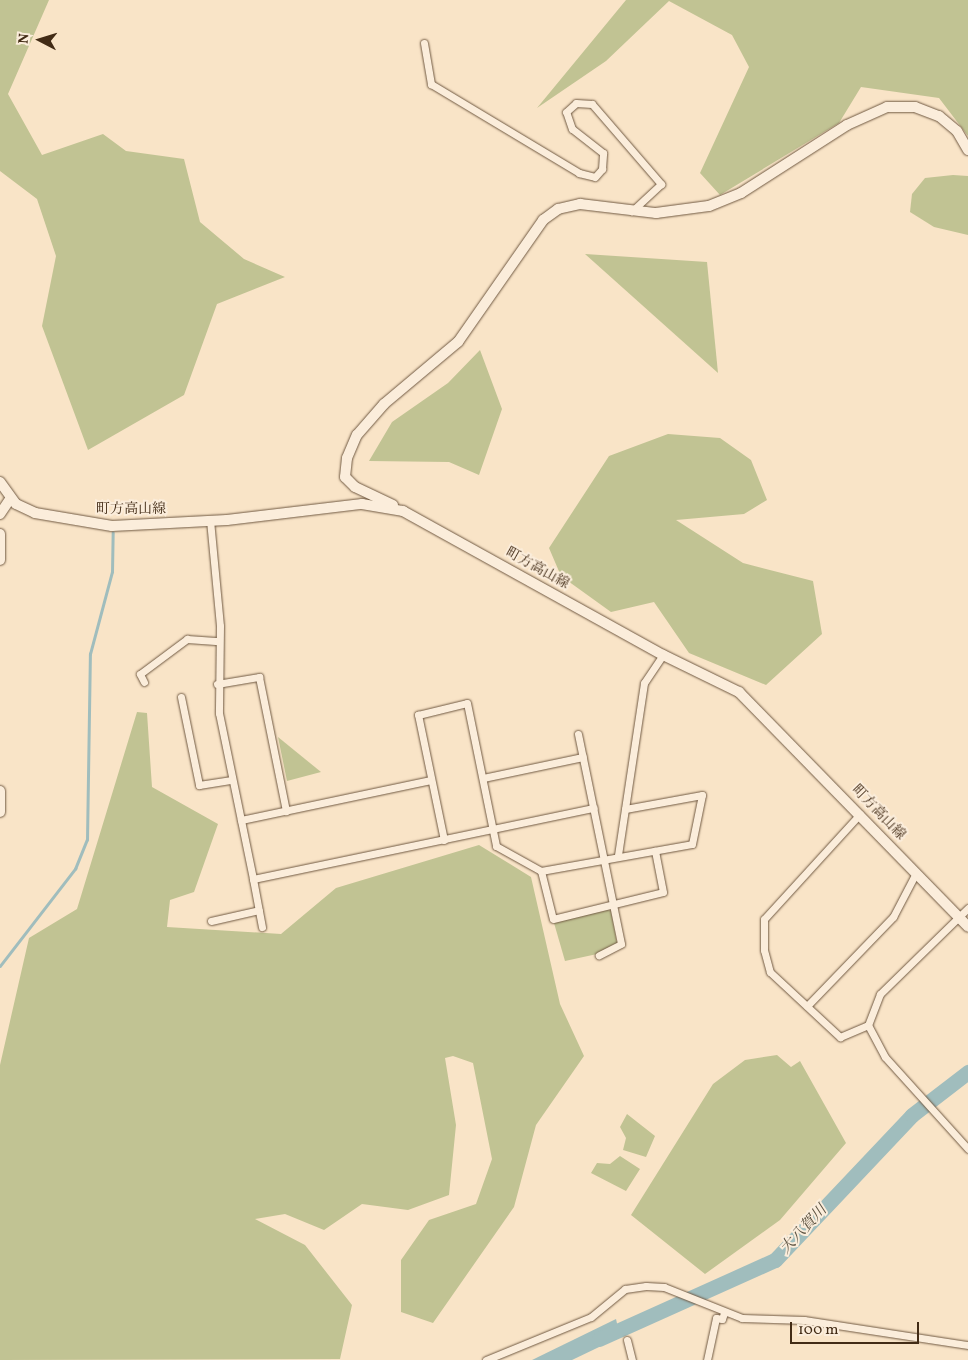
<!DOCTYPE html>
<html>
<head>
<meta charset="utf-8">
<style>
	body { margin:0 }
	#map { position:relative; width:968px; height:1360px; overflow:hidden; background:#f9e4c7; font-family:Vollkorn,"Noto Serif JP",serif }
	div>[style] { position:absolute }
	.green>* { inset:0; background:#c1c393 }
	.water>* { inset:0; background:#a0bdbd }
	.stream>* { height:2.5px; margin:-1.25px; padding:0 1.25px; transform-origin:1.25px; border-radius:1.25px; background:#a0bdbd }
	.river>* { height:15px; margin:-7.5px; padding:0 7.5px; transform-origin:7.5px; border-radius:7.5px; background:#a0bdbd }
	.roads { filter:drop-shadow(0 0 1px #705942) drop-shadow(0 0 1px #705942) }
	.street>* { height:7px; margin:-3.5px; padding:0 3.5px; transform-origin:3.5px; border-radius:3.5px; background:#fbeddb }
	.secondary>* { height:10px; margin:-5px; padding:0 5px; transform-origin:5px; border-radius:5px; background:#fbeddb }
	span { translate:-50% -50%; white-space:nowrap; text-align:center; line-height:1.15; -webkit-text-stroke:4px #fbeddb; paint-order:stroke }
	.street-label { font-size:14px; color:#422b15 }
	.water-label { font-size:15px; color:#5a503f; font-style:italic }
	.north { position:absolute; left:15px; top:15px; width:50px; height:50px; -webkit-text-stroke:4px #fbeddb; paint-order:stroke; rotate:275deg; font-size:14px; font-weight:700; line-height:20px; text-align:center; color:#422b15 }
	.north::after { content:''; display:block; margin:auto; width:18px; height:22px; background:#422b15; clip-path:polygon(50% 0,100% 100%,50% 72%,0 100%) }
	.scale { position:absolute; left:790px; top:1322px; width:129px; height:22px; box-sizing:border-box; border:2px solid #422b15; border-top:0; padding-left:6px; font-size:15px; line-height:18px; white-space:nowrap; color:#422b15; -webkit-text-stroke:4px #fbeddb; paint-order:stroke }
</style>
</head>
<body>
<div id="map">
	<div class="green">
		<div style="clip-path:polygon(0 0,49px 0,8px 94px,42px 155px,103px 134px,126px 151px,184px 159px,200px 222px,244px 259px,285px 277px,217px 304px,184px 395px,88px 450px,42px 326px,56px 256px,37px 199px,0 171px)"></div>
		<div style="clip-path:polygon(626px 0,968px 0,968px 136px,939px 98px,861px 87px,839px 123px,720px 195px,700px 173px,749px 67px,732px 35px,669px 1px,606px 61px,537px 108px)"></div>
		<div style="clip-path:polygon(953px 175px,968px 176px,968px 235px,934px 227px,910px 212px,912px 194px,925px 178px)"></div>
		<div style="clip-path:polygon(585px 254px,707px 262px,718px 373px)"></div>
		<div style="clip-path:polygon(480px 350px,502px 409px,479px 475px,449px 462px,369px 461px,392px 422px,448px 383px)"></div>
		<div style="clip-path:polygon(668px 434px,720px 438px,751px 460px,767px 500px,744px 514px,676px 520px,743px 563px,813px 581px,822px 634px,766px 685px,689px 653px,654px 602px,611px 612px,561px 576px,549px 548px,609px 456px)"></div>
		<div style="clip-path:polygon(137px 712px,147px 713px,152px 787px,218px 824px,194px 892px,170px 900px,167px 927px,281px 934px,336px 888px,479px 845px,531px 877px,560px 1004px,584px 1056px,536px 1125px,514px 1207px,433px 1323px,401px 1312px,401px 1260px,429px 1220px,476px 1204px,492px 1159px,473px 1063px,453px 1056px,445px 1058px,456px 1125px,449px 1195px,408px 1210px,362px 1204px,324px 1230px,285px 1214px,255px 1219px,305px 1245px,352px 1305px,340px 1359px,0 1360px,0 1065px,29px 938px,77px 909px)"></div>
		<div style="clip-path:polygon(278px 737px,321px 772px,287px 781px)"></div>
		<div style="clip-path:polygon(605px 909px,611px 911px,617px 943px,597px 954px,565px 961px,554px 923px)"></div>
		<div style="clip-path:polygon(777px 1055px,791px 1067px,800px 1061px,846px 1143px,780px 1220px,705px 1274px,631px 1215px,713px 1084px,745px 1060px)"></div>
		<div style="clip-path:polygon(627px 1114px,655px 1136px,646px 1157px,623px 1150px,626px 1138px,620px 1127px)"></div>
		<div style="clip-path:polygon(620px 1156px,640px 1169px,626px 1191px,591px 1173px,597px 1163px,610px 1164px)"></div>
	</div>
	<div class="water">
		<div style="clip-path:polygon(616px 1319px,620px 1337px,572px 1360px,532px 1360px)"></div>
	</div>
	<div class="stream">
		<div style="left:0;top:966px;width:123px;rotate:-52.3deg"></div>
		<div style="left:75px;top:869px;width:31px;rotate:-68deg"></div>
		<div style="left:87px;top:840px;width:186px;rotate:-89.1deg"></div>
		<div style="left:90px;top:654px;width:85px;rotate:-75deg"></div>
		<div style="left:112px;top:572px;width:39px;rotate:-89deg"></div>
	</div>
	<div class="river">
		<div style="left:599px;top:1339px;width:193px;rotate:-24.2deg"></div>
		<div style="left:775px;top:1260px;width:199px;rotate:-46.6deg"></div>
		<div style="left:912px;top:1115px;width:71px;rotate:-37.5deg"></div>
	</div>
	<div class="roads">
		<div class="street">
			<div style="left:424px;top:43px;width:42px;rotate:80.3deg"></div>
			<div style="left:431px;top:84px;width:173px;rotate:31deg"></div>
			<div style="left:579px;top:173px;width:16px;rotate:14deg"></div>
			<div style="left:595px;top:177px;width:11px;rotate:-49deg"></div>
			<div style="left:602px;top:169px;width:16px;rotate:-86deg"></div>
			<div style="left:603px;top:153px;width:39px;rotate:-142deg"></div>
			<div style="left:572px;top:129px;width:18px;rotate:-109deg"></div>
			<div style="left:566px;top:112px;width:13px;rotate:-42deg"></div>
			<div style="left:576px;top:103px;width:16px;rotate:4deg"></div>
			<div style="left:592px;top:104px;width:106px;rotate:49.2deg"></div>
			<div style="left:661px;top:184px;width:40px;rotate:137deg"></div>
			<div style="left:210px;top:520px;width:106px;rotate:84.6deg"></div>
			<div style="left:220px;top:626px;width:87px;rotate:90.7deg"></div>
			<div style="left:219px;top:713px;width:169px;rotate:78.4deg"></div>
			<div style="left:253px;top:879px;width:348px;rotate:-11.8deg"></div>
			<div style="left:144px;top:682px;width:9px;rotate:-117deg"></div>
			<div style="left:140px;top:674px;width:59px;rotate:-36.7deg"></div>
			<div style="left:187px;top:639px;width:32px;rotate:4deg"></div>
			<div style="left:217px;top:684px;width:43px;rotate:-9.5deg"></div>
			<div style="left:259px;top:677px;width:137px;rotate:78.6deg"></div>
			<div style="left:181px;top:697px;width:90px;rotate:78.4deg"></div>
			<div style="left:199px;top:785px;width:33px;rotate:-9deg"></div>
			<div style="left:578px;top:734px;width:214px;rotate:78.4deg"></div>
			<div style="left:621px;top:944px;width:25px;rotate:153deg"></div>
			<div style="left:483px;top:778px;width:102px;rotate:-11.9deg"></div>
			<div style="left:860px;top:814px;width:142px;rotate:132.4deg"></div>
			<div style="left:764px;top:919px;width:31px;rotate:90deg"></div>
			<div style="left:764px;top:950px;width:23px;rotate:75deg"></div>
			<div style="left:770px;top:972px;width:96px;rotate:42.9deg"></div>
			<div style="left:840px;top:1037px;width:30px;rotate:-23deg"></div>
			<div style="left:241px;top:820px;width:194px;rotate:-11.9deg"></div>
			<div style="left:444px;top:840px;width:128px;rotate:-101.7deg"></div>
			<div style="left:418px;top:715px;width:50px;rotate:-13.8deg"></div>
			<div style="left:467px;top:703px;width:146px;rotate:78.5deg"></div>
			<div style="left:496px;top:846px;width:51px;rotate:29.1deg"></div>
			<div style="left:541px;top:871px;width:153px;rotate:-10.1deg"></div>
			<div style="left:692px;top:844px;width:50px;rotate:-78.5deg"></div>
			<div style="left:702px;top:795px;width:78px;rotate:169.7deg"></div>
			<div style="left:618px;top:855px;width:174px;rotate:-81.4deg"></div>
			<div style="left:644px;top:683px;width:34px;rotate:-56deg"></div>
			<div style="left:541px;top:871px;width:49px;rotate:76deg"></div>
			<div style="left:553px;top:919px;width:113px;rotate:-13.8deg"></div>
			<div style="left:663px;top:892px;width:42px;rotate:-101deg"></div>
			<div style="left:253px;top:879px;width:49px;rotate:79.4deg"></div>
			<div style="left:968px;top:908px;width:123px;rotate:135.7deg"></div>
			<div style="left:880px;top:994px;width:33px;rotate:111deg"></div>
			<div style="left:868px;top:1025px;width:36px;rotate:62deg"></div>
			<div style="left:885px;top:1057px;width:124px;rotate:47.9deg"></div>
			<div style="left:211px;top:921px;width:49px;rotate:-12.9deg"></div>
			<div style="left:807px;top:1006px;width:124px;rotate:-46deg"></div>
			<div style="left:893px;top:917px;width:50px;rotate:-62.4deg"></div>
			<div style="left:627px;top:1340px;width:21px;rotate:76deg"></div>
			<div style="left:486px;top:1360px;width:113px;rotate:-22.3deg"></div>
			<div style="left:591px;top:1317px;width:44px;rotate:-39.5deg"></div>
			<div style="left:625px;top:1289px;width:21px;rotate:-8deg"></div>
			<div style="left:646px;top:1286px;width:18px;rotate:3deg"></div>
			<div style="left:664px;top:1287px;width:84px;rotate:21.7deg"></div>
			<div style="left:742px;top:1318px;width:62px;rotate:1.8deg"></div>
			<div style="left:804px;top:1320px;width:166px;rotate:8.7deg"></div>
			<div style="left:707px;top:1360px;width:43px;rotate:-77.9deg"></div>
			<div style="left:716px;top:1318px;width:6px;rotate:9deg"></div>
			<div style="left:722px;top:1319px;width:6px;rotate:-72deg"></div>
		</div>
		<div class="secondary">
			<div style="left:0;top:482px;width:27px;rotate:54deg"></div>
			<div style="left:16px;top:504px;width:21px;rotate:25deg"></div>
			<div style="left:35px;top:513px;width:78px;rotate:9.6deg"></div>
			<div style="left:112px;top:526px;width:115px;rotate:-3deg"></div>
			<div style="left:227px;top:520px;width:136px;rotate:-6.8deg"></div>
			<div style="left:362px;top:504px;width:42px;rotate:9.7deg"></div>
			<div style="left:403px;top:511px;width:297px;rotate:29deg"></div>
			<div style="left:663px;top:655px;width:85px;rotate:26deg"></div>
			<div style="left:739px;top:692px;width:328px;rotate:45.7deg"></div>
			<div style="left:393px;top:505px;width:42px;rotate:-154.7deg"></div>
			<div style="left:355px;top:487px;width:14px;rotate:-135deg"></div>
			<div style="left:345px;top:477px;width:19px;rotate:-84deg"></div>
			<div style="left:347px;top:458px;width:25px;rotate:-67deg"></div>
			<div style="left:357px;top:435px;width:41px;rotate:-48.9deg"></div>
			<div style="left:384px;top:404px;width:97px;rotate:-40deg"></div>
			<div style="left:458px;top:342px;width:149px;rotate:-55.1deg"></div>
			<div style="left:543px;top:220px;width:19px;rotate:-36deg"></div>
			<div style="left:558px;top:209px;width:23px;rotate:-13deg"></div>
			<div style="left:580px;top:204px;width:77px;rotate:6.8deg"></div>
			<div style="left:656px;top:213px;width:53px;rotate:-7.5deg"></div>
			<div style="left:709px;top:206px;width:35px;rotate:-22deg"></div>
			<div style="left:741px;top:193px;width:126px;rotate:-32.7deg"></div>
			<div style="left:847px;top:125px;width:44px;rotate:-24.2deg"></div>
			<div style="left:887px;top:107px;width:28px"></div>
			<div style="left:915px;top:107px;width:26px;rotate:21deg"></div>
			<div style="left:939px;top:116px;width:23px;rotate:40deg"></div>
			<div style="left:957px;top:131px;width:22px;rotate:60deg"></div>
			<div style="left:0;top:514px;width:18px;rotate:-56deg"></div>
			<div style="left:0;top:534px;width:26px;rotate:90deg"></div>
			<div style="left:0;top:791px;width:21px;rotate:90deg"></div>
		</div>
	</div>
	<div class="street-label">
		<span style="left:131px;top:510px">町方高山線</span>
		<span style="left:537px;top:569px;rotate:29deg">町方高山線</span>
		<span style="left:878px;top:813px;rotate:46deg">町方高山線</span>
	</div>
	<div class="water-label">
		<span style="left:804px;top:1230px;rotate:-47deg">大八賀川</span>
	</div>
	<div class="north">N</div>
	<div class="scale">100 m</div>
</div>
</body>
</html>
